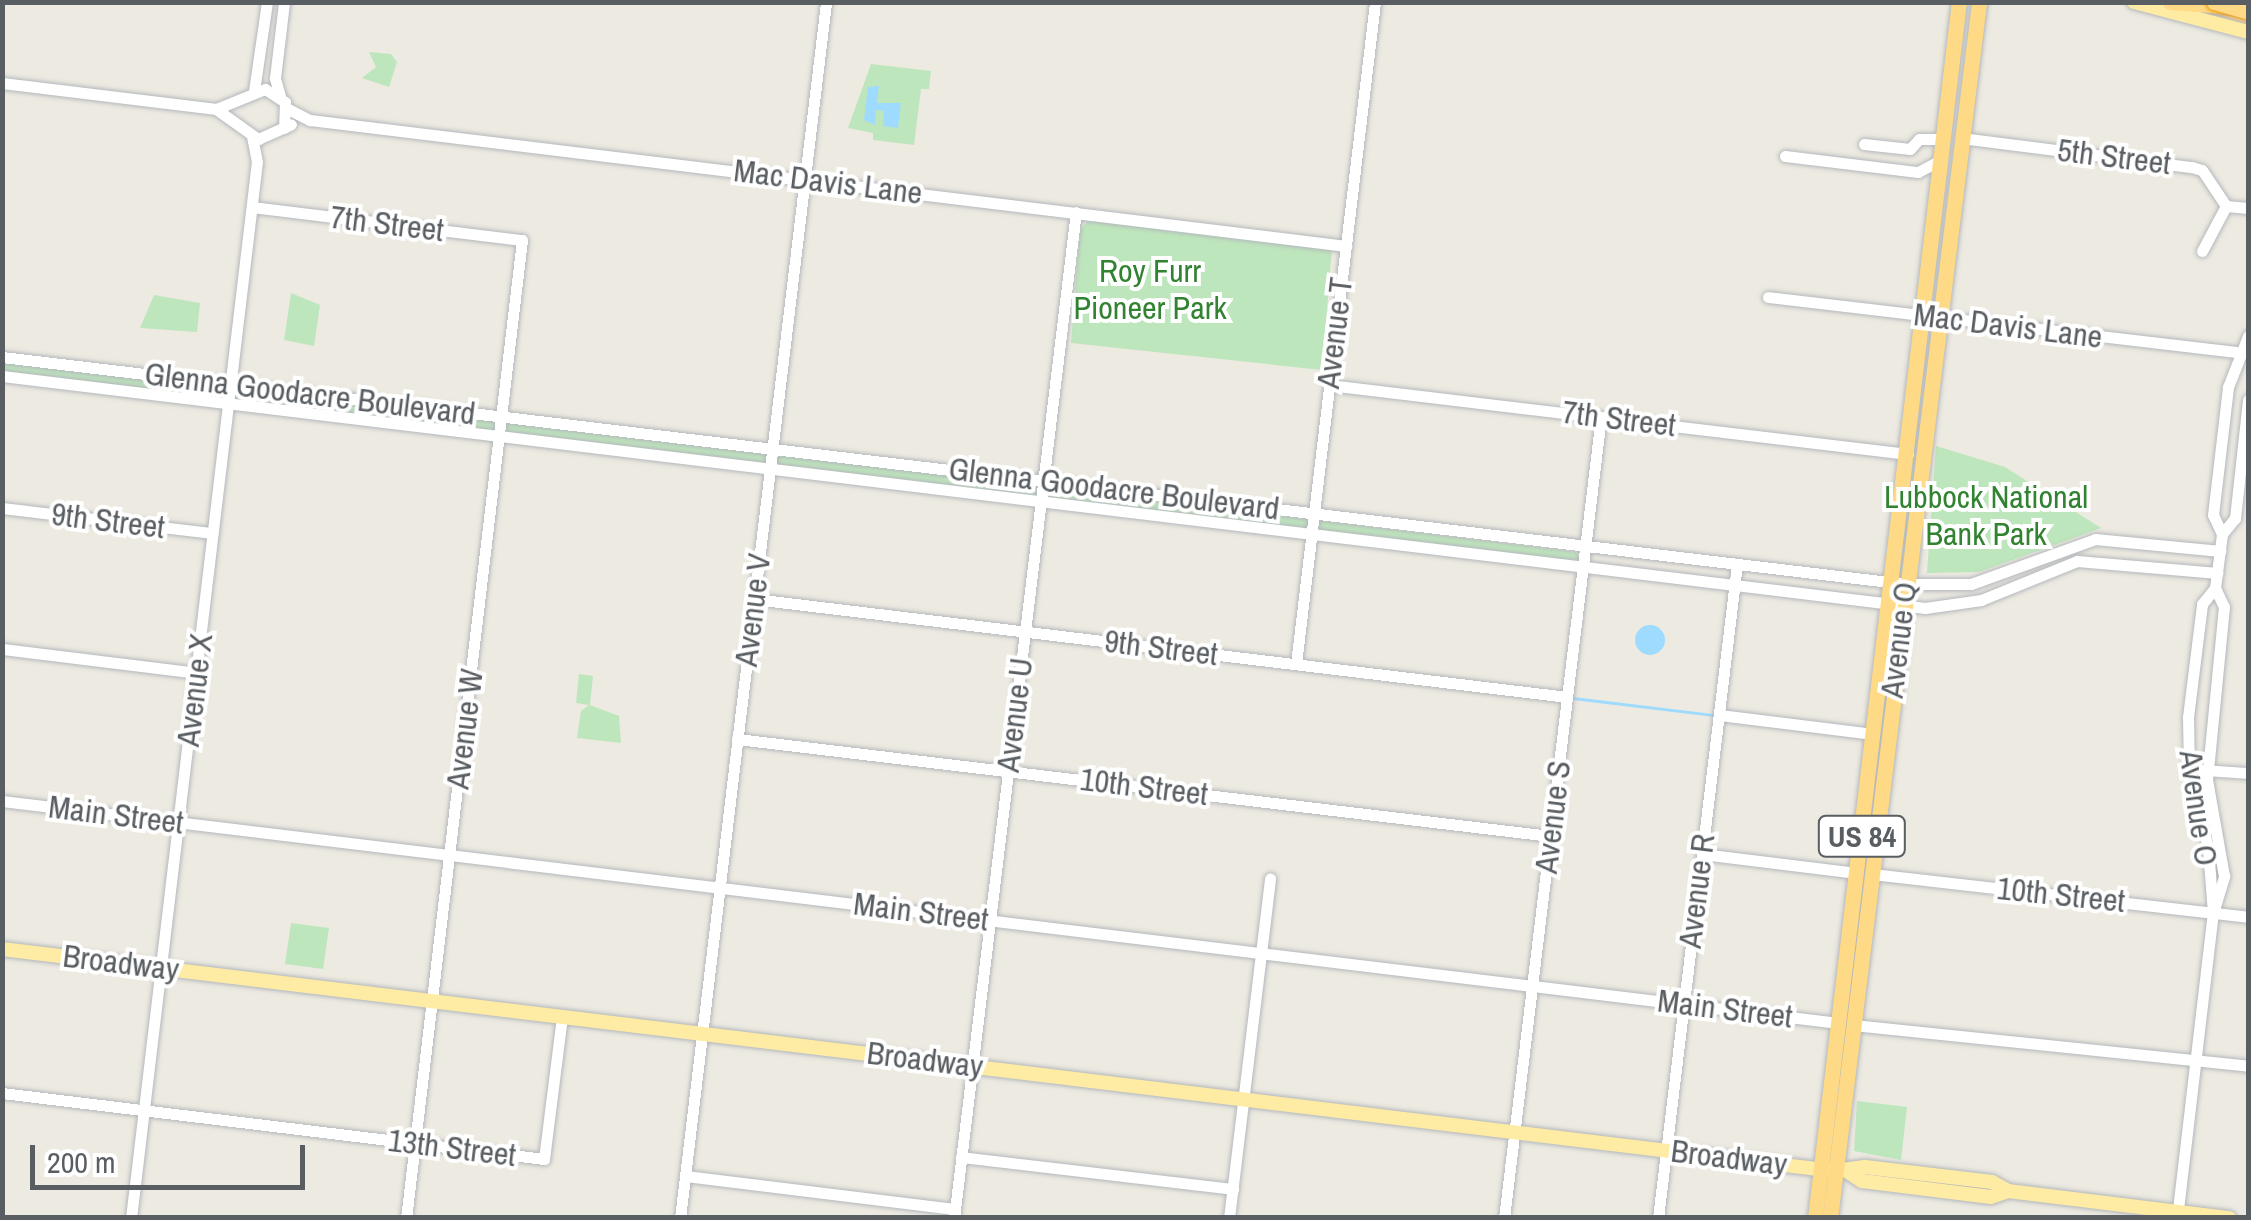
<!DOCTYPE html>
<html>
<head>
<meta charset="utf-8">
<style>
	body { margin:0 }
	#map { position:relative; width:2251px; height:1220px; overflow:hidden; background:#edeae1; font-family:"Archivo Narrow",sans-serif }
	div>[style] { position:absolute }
	.green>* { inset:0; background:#bee6bc }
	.water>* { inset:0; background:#9fdaff }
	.round { border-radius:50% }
	.stream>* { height:2.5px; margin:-1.25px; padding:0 1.25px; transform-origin:1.25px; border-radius:1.25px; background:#9fdaff }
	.roads { filter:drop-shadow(0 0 2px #b4b8bc) drop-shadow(0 0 2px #b4b8bc) }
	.minor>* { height:11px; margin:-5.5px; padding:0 5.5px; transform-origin:5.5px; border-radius:5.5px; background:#fff }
	.major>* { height:14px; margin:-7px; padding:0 7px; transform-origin:7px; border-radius:7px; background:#ffeca4 }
	.highway>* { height:15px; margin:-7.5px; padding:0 7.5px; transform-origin:7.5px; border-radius:7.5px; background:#ffda86 }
	.bridges { filter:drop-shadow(0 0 2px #ee9700) drop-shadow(0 0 2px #ee9700) }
	.highway-bridge>* { height:15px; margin:-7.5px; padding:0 7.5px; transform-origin:7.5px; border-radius:7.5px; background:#ffda86 }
	span { translate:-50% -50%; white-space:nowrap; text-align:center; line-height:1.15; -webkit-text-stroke:8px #fff; paint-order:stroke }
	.shield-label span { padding:2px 8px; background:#fff; border:2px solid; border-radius:8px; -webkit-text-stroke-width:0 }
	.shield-label { font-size:30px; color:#595e62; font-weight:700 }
	.street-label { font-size:32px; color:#595e62 }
	.park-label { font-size:32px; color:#318231 }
	.frame { position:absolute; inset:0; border:5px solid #595e62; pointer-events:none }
	.scale { position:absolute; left:30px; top:1145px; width:275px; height:45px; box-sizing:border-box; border:5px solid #595e62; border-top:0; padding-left:12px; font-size:30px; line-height:35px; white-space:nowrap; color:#595e62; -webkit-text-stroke:8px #fff; paint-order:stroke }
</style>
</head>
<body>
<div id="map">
	<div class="green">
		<div style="clip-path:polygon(369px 52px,391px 54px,397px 62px,389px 87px,362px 78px,376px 67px)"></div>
		<div style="clip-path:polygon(871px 64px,931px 71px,929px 89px,921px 89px,914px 145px,873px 140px,873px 133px,848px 128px)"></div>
		<div style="clip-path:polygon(1089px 219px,1332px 249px,1322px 370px,1071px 343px,1080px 230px)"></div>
		<div style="clip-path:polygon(291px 293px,320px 305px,314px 346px,284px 340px)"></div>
		<div style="clip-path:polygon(154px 295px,200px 303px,197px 332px,140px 328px)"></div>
		<div style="clip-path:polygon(3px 359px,1576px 552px,1580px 561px,3px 371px)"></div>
		<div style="clip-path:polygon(1936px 446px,2005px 467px,2101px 528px,1979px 572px,1927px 573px)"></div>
		<div style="clip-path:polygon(579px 674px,593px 676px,590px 705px,619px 716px,621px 743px,577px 738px,581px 711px,589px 705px,576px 703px)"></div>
		<div style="clip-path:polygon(291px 923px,329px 928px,323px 969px,285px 964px)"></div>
		<div style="clip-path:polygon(1857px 1101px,1907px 1107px,1901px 1160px,1854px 1151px)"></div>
	</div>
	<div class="water">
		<div style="clip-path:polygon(879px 86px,877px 103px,901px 103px,898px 128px,883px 126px,884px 111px,876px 110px,875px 125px,864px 120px,868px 87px)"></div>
		<div class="round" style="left:1635px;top:625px;width:30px;height:30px"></div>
	</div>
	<div class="stream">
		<div style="left:1573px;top:698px;width:142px;rotate:6.9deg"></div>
	</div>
	<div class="roads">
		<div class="minor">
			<div style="left:2px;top:83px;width:216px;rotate:6.9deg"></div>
			<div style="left:216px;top:109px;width:53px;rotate:-22.2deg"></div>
			<div style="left:265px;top:89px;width:24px;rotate:33deg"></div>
			<div style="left:285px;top:102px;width:26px;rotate:92deg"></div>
			<div style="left:254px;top:91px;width:90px;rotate:-81.7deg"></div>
			<div style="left:280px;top:96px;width:19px;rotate:-106deg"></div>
			<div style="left:275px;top:78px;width:77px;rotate:-83.2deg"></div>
			<div style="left:216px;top:109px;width:52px;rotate:35.5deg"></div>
			<div style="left:258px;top:139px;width:36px;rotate:-24deg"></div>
			<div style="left:288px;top:109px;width:25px;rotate:27deg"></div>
			<div style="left:310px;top:120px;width:1044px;rotate:6.93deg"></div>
			<div style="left:1961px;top:138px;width:233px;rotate:7.2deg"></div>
			<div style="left:2192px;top:167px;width:10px;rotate:17deg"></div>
			<div style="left:2202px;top:170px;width:43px;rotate:56.3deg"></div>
			<div style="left:1864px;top:144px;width:46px;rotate:6.2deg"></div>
			<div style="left:1910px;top:149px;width:13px;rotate:-48deg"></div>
			<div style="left:1919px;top:139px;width:25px"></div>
			<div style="left:1785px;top:156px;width:134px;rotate:6.9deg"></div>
			<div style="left:1918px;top:172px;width:26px;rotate:-28deg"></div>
			<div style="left:2226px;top:206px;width:22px;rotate:5deg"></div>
			<div style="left:252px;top:207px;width:272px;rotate:7deg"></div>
			<div style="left:522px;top:240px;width:985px;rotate:96.76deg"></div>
			<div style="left:2202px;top:251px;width:51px;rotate:-61.9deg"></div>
			<div style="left:1768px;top:297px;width:483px;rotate:6.7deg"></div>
			<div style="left:2px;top:357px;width:1917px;rotate:6.8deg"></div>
			<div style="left:1906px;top:584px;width:65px"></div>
			<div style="left:1971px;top:584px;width:132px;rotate:-19.9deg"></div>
			<div style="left:2095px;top:539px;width:126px;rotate:5.5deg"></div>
			<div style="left:2px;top:376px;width:1937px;rotate:6.88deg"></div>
			<div style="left:1925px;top:608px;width:57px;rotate:-8.1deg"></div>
			<div style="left:1981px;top:600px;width:104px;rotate:-22.1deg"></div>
			<div style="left:2077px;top:561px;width:141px;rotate:4.9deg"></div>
			<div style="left:1329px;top:385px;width:583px;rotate:6.8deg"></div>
			<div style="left:2px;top:508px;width:212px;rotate:6.8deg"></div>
			<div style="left:2222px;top:534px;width:21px;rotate:-51deg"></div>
			<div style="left:2235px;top:518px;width:119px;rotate:-83.7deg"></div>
			<div style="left:754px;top:599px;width:819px;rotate:6.87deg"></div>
			<div style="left:2px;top:649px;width:196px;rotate:7deg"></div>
			<div style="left:1296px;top:664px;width:667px;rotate:-83.19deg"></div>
			<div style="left:1719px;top:715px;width:156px;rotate:7deg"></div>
			<div style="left:737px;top:739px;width:819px;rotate:6.8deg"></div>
			<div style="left:2189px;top:769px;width:59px;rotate:3.9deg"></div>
			<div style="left:2px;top:801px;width:1850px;rotate:6.89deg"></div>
			<div style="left:1702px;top:854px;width:156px;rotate:7deg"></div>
			<div style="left:1872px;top:874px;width:378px;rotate:6.5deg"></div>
			<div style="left:2213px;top:913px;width:39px;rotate:-73deg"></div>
			<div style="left:2224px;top:876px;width:97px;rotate:-100deg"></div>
			<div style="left:2207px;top:780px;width:174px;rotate:-84.4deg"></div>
			<div style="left:2224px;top:607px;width:21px;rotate:-115deg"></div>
			<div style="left:1854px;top:1025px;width:396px;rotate:5.9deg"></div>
			<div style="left:2px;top:1093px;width:546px;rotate:6.94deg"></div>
			<div style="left:544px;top:1159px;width:143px;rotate:-82.8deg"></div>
			<div style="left:961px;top:1157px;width:274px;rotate:6.7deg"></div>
			<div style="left:685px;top:1176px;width:272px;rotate:7deg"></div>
			<div style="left:131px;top:1218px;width:1063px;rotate:-83.2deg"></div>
			<div style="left:257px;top:162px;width:25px;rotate:-101deg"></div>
			<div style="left:680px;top:1218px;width:1225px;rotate:-83.15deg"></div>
			<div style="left:954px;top:1218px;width:1013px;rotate:-83.09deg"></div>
			<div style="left:1229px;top:1218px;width:342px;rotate:-83.1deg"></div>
			<div style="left:1504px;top:1218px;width:807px;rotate:-83.1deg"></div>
			<div style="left:1658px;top:1218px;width:659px;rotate:-83.11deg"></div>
			<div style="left:2177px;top:1218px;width:307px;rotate:-83.3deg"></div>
			<div style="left:2213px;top:913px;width:65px;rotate:-94.4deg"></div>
			<div style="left:2208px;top:848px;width:81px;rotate:-103.5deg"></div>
			<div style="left:2189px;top:769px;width:52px;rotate:-91.1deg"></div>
			<div style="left:2188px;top:717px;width:114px;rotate:-82.9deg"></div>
			<div style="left:2202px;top:604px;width:21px;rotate:-51deg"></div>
			<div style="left:2215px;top:588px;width:54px;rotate:-82.6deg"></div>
			<div style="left:2222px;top:534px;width:21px;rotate:-115deg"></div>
			<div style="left:2213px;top:515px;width:129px;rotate:-83.3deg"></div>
			<div style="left:2228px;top:387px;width:55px;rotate:-68.6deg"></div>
		</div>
		<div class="major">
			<div style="left:2134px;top:2px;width:118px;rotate:14.7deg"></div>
			<div style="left:2px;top:949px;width:1846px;rotate:6.91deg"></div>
			<div style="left:1835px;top:1171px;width:30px;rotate:-8deg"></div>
			<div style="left:1865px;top:1167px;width:128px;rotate:6.7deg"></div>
			<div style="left:1992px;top:1182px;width:18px;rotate:29deg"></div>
			<div style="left:2008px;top:1191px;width:223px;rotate:7deg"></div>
			<div style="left:1848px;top:1172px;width:17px;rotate:33deg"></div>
			<div style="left:1862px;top:1181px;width:130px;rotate:7.1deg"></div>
			<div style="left:1991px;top:1197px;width:18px;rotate:-19deg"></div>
		</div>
		<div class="highway">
			<div style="left:2170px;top:2px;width:56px;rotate:4.1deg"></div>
			<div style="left:1815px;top:1218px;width:1224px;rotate:-83.25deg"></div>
			<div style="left:1830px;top:1218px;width:1225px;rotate:-83.01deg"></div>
		</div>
	</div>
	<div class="bridges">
		<div class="highway-bridge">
			<div style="left:2214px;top:2px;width:35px;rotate:16deg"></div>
		</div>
	</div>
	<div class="shield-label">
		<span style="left:1862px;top:836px">US 84</span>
	</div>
	<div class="street-label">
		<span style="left:2114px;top:157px;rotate:7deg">5th Street</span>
		<span style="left:828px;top:182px;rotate:7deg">Mac Davis Lane</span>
		<span style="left:387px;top:224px;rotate:7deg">7th Street</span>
		<span style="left:2008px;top:326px;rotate:7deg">Mac Davis Lane</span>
		<span style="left:1335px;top:333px;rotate:-83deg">Avenue T</span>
		<span style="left:310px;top:394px;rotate:7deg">Glenna Goodacre Boulevard</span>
		<span style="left:1619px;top:419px;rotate:7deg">7th Street</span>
		<span style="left:1114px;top:489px;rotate:7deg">Glenna Goodacre Boulevard</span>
		<span style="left:108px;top:521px;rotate:7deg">9th Street</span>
		<span style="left:753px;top:610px;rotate:-83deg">Avenue V</span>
		<span style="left:1899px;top:640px;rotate:-83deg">Avenue Q</span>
		<span style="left:1161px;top:648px;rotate:7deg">9th Street</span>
		<span style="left:195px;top:690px;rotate:-83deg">Avenue X</span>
		<span style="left:1015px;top:715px;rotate:-83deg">Avenue U</span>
		<span style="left:465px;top:729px;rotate:-83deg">Avenue W</span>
		<span style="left:1144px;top:787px;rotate:7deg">10th Street</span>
		<span style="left:2198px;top:808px;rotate:82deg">Avenue O</span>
		<span style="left:116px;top:815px;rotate:7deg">Main Street</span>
		<span style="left:1553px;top:817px;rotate:-83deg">Avenue S</span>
		<span style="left:1697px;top:891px;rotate:-83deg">Avenue R</span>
		<span style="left:2061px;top:895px;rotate:6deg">10th Street</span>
		<span style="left:921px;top:912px;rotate:7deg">Main Street</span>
		<span style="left:121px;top:963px;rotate:7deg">Broadway</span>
		<span style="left:1725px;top:1009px;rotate:7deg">Main Street</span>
		<span style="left:925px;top:1060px;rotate:7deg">Broadway</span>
		<span style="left:452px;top:1148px;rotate:7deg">13th Street</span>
		<span style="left:1729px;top:1158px;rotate:7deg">Broadway</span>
	</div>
	<div class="park-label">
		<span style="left:1150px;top:290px">Roy Furr<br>Pioneer Park</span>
		<span style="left:1986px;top:516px">Lubbock National<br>Bank Park</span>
	</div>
	<div class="frame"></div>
	<div class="scale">200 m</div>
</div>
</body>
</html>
